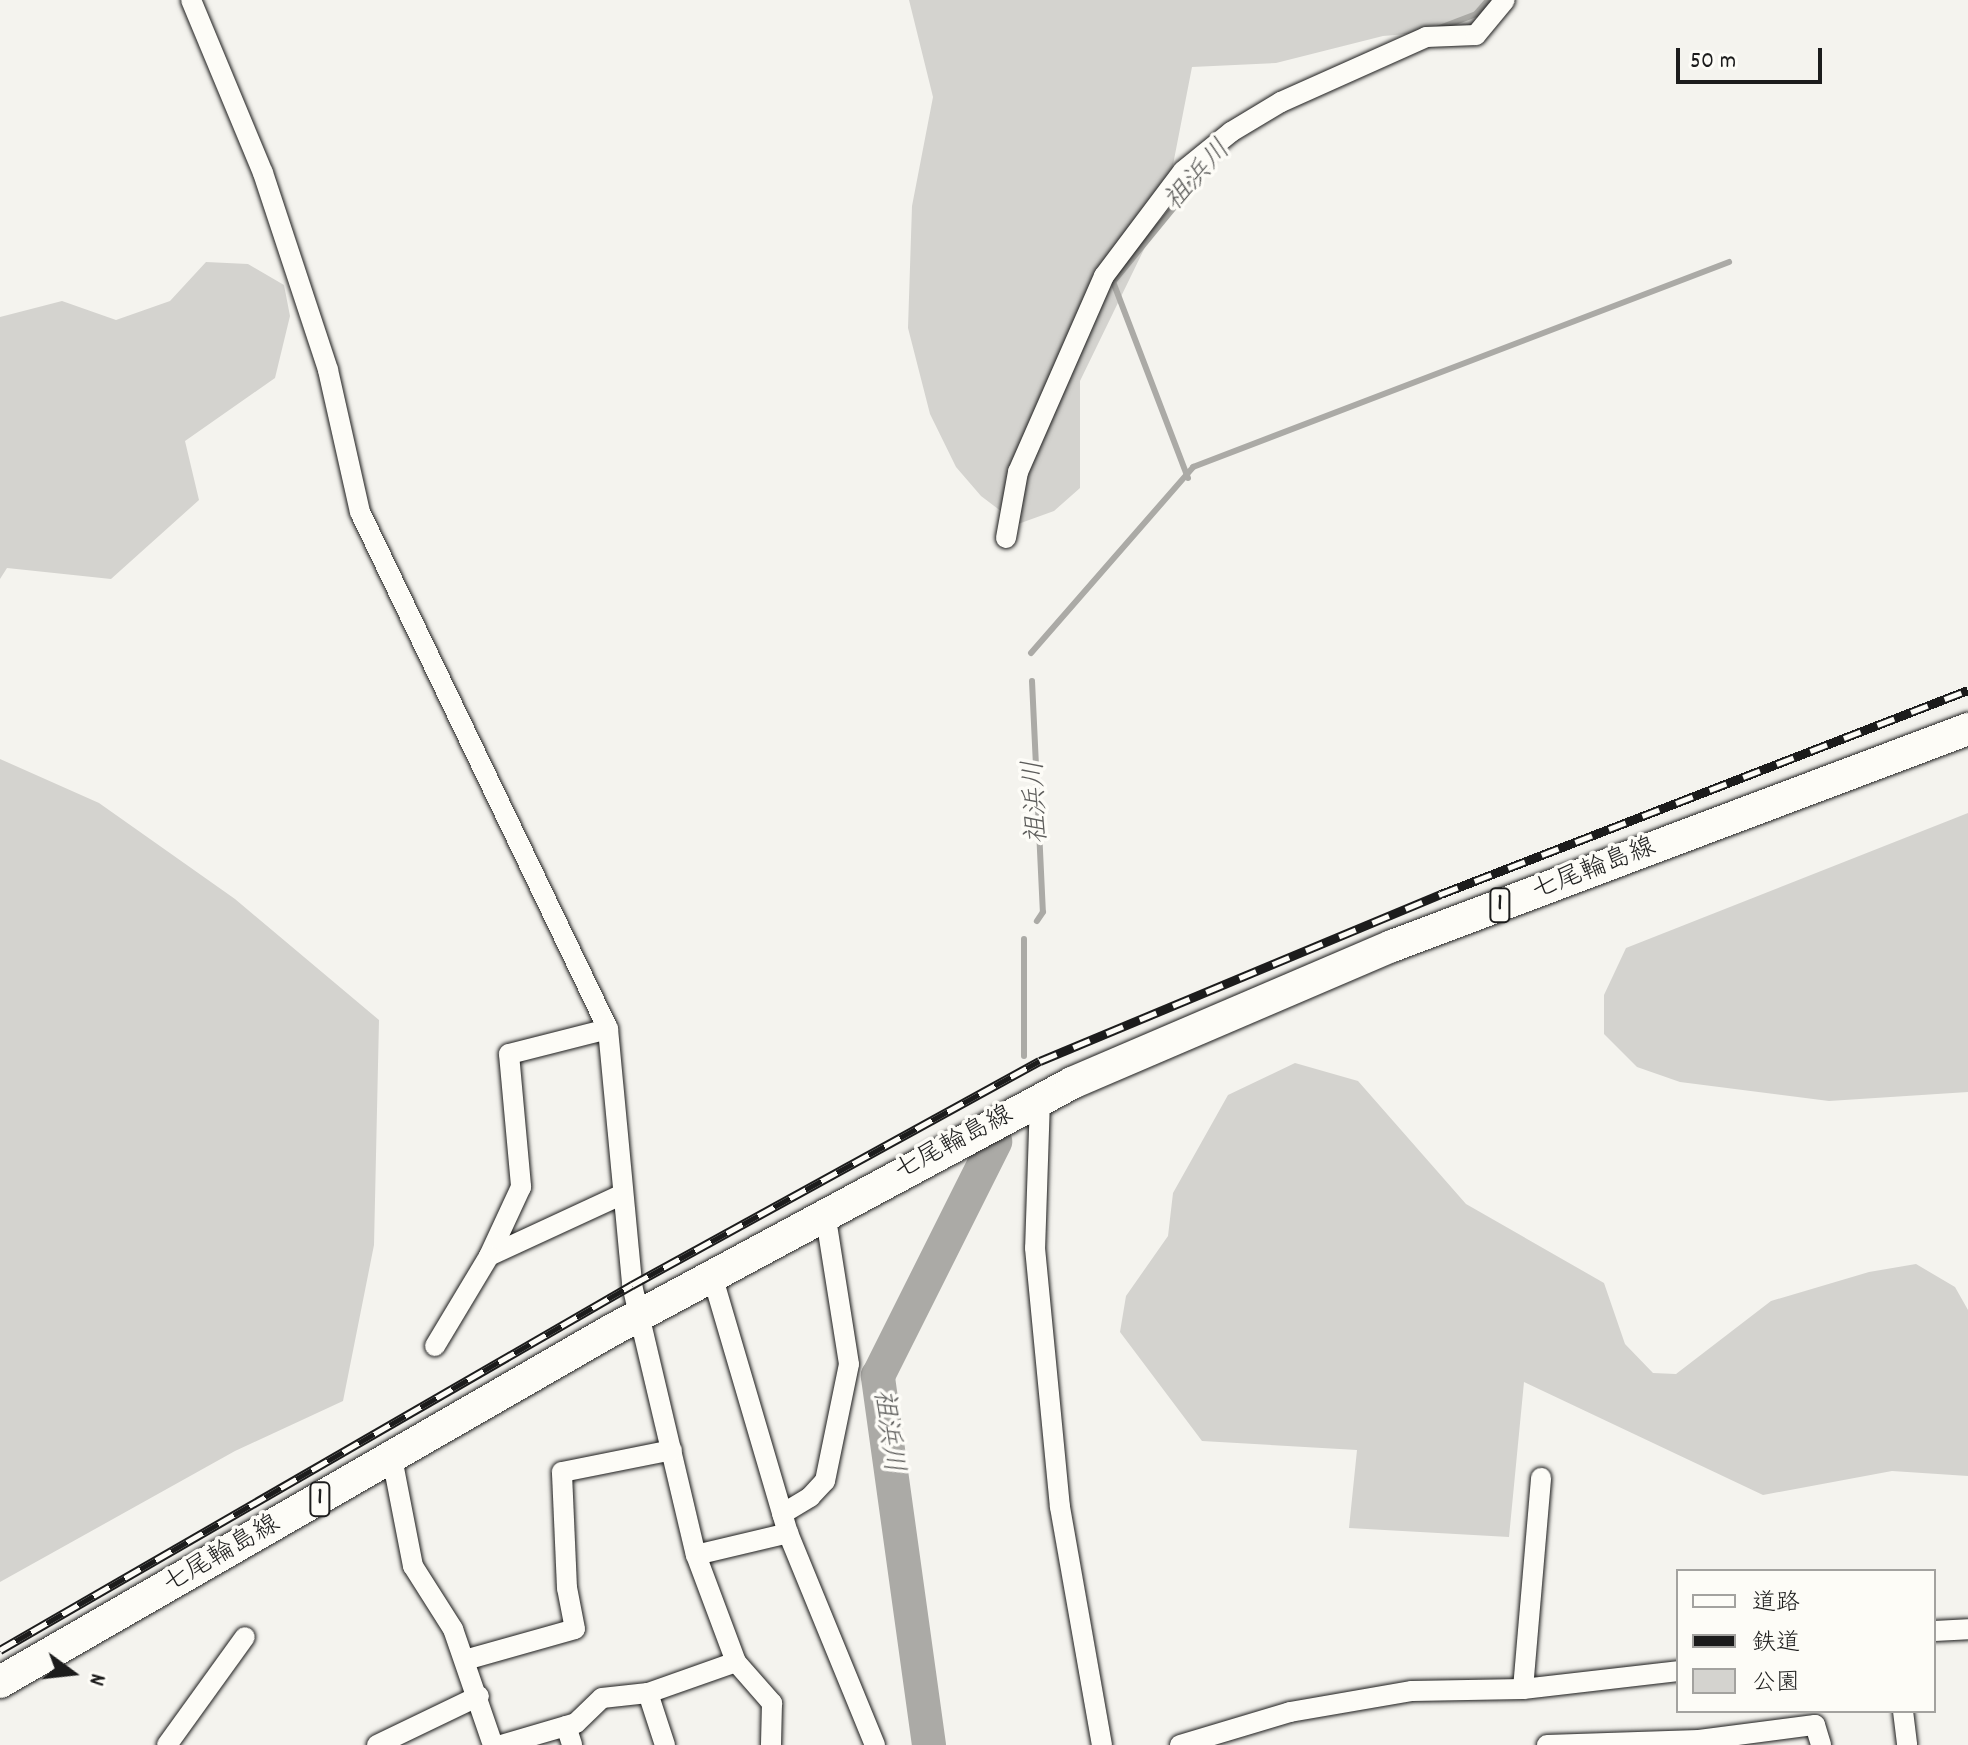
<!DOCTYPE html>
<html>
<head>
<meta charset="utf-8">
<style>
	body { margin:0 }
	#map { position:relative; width:1968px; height:1745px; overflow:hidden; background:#f4f3ee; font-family:Dekko,"Klee One",sans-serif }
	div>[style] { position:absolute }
	.green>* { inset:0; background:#d4d3cf }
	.stream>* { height:6px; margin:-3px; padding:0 3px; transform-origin:3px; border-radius:3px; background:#abaaa6 }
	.river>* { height:34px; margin:-17px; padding:0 17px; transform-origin:17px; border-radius:17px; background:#abaaa6 }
	.roads { filter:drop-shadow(0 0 2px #1c1c1c) drop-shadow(0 0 2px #1c1c1c) }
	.street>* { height:20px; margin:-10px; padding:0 10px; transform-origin:10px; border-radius:10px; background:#fdfcf7 }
	.primary>* { height:32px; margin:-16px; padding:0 16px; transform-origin:16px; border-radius:16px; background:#fdfcf7 }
	.rail>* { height:9px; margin-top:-4.5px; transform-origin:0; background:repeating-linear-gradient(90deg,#fdfcf7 0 18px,#1c1c1c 0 36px); box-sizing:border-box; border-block:2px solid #1c1c1c }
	span { translate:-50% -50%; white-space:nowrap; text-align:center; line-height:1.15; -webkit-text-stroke:7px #fdfcf7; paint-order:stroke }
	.shield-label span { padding:2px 6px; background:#fdfcf7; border:2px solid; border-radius:6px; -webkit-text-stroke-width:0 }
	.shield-label { font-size:24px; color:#1c1c1c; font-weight:700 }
	.street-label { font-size:26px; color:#1c1c1c }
	.water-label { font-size:28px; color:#5c5c5a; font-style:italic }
	.legend { position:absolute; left:1676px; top:1569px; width:260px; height:144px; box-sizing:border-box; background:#fdfcf7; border:2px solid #a3a29f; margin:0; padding:10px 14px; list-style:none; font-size:24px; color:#1c1c1c }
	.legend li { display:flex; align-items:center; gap:16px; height:40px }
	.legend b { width:40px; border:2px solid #a3a29f }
	.north { position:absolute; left:32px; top:1633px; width:80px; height:80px; -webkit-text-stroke:6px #fdfcf7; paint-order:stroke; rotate:105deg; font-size:22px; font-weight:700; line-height:32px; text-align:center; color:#1c1c1c }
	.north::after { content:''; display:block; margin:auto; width:28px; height:36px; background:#1c1c1c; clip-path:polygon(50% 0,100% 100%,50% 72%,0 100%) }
	.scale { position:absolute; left:1676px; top:48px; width:146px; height:36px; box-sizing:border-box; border:4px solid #1c1c1c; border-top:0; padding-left:10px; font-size:24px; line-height:28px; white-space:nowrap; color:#1c1c1c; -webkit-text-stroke:6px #fdfcf7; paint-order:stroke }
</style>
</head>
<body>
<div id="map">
	<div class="green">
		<div style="clip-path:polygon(909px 0,1498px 0,1466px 29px,1383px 36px,1276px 63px,1192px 67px,1165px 206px,1080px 381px,1080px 488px,1054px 511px,1018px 524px,981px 496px,956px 467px,930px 414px,908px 328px,912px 206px,933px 97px)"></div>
		<div style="clip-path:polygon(206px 262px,248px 264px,284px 285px,290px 316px,275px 378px,185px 441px,199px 500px,111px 579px,7px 568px,0 579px,0 317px,62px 301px,116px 320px,170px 301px)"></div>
		<div style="clip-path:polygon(0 759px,99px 803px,235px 899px,379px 1020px,374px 1245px,343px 1401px,235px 1451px,0 1582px)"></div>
		<div style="clip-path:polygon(1968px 813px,1968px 1092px,1829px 1101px,1680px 1082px,1637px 1067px,1604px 1034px,1604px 995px,1626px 948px)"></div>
		<div style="clip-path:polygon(1295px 1063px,1358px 1081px,1466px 1204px,1604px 1283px,1625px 1344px,1653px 1373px,1676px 1374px,1771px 1301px,1869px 1272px,1916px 1264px,1955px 1287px,1968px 1310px,1968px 1476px,1892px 1471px,1763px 1495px,1524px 1382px,1509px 1537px,1349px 1528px,1357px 1450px,1202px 1441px,1120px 1332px,1126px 1296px,1168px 1236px,1173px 1193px,1228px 1095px)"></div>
	</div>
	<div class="stream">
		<div style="left:1437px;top:29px;width:42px;rotate:-21deg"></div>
		<div style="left:1476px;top:14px;width:18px;rotate:-49deg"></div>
		<div style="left:1188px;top:478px;width:210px;rotate:-110.9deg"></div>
		<div style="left:1113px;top:282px;width:163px;rotate:-50.7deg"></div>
		<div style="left:1031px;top:653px;width:247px;rotate:-48.9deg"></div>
		<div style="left:1193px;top:467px;width:574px;rotate:-20.93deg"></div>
		<div style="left:1032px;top:681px;width:231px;rotate:87.3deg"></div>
		<div style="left:1043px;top:912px;width:11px;rotate:124deg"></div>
		<div style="left:1024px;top:1056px;width:117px;rotate:-90deg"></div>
	</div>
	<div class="river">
		<div style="left:929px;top:1745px;width:373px;rotate:-97.9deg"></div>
		<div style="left:878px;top:1376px;width:262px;rotate:-63.4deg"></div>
	</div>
	<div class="roads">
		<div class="street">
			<div style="left:191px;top:0;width:187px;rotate:67.4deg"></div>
			<div style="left:263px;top:173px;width:207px;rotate:71.7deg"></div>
			<div style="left:328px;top:370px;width:146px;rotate:77.3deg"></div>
			<div style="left:360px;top:512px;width:573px;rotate:64.37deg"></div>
			<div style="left:608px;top:1029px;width:257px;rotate:84.6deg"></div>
			<div style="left:632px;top:1285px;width:277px;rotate:76.7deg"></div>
			<div style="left:696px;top:1555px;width:114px;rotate:69.5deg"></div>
			<div style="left:736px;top:1662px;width:55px;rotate:48.7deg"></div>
			<div style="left:772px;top:1703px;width:42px;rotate:91.4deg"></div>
			<div style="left:1006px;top:538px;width:67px;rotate:-79.7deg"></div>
			<div style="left:1018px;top:472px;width:214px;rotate:-66.3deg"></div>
			<div style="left:1104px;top:276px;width:131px;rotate:-53deg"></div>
			<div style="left:1183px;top:171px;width:62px;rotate:-39.1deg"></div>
			<div style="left:1231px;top:132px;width:58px;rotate:-31deg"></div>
			<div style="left:1281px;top:102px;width:159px;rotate:-24.1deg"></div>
			<div style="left:1426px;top:37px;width:50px;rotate:-2.3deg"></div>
			<div style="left:1476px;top:35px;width:45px;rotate:-50.4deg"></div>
			<div style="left:608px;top:1029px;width:102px;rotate:165.8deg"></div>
			<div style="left:509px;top:1054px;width:134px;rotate:84.8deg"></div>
			<div style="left:521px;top:1187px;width:76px;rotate:114.9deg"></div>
			<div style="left:489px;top:1256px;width:145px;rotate:-24.8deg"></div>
			<div style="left:1040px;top:1100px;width:148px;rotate:91.9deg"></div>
			<div style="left:1035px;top:1248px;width:260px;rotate:84.5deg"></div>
			<div style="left:1060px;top:1507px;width:242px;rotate:80deg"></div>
			<div style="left:712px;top:1275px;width:269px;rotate:73.6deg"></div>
			<div style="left:788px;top:1533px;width:229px;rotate:67.7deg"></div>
			<div style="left:435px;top:1346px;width:105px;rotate:-59deg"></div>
			<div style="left:392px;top:1458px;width:110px;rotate:79deg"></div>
			<div style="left:413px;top:1566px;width:75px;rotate:57.6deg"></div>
			<div style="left:453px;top:1629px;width:123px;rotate:71deg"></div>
			<div style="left:782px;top:1514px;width:33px;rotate:-31deg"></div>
			<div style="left:810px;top:1497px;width:22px;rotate:-47deg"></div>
			<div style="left:825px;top:1481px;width:119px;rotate:-78.4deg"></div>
			<div style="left:849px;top:1364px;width:153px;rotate:-99deg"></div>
			<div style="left:696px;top:1555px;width:95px;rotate:-13.4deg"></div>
			<div style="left:1934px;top:1631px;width:34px;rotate:-3deg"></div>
			<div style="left:465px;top:1660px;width:114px;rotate:-15.7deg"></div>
			<div style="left:575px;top:1629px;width:42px;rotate:-101deg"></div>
			<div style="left:567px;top:1588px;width:116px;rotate:-92.5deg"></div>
			<div style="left:562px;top:1472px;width:112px;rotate:-11.3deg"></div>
			<div style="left:1523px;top:1689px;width:212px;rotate:-85.1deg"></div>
			<div style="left:648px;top:1693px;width:55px;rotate:71.9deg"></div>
			<div style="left:1903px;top:1711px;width:34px;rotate:83deg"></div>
			<div style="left:566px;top:1726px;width:20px;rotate:72deg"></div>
			<div style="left:167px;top:1745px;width:133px;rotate:-54.2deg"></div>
			<div style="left:377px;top:1745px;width:113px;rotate:-25.7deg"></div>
			<div style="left:501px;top:1745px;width:78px;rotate:-16.3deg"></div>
			<div style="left:576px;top:1723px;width:36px;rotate:-44deg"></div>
			<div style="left:602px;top:1698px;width:46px;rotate:-6.2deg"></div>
			<div style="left:648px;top:1693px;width:93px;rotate:-19.4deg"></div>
			<div style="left:1180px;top:1745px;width:115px;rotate:-16.7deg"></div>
			<div style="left:1290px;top:1712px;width:124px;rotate:-9.8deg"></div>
			<div style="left:1412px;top:1691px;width:111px;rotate:-1deg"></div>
			<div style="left:1523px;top:1689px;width:156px;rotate:-6.6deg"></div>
			<div style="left:1547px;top:1745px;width:152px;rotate:-1.9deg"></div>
			<div style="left:1699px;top:1740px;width:117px;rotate:-7.4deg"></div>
			<div style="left:1815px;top:1725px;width:21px;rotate:73deg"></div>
		</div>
		<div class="primary">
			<div style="left:0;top:1682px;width:706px;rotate:-29.91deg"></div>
			<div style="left:612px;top:1330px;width:522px;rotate:-28.23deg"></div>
			<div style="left:1072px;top:1083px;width:348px;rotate:-23.2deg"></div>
			<div style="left:1392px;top:946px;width:616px;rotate:-20.64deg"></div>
		</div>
	</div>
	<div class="rail">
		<div style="left:0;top:1650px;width:730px;rotate:-30.01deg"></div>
		<div style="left:632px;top:1285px;width:465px;rotate:-28.8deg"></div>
		<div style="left:1040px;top:1061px;width:434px;rotate:-22.6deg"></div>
		<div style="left:1441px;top:894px;width:565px;rotate:-21.16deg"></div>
	</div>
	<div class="shield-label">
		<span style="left:1500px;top:905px">1</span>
		<span style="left:320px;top:1499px">1</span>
	</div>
	<div class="street-label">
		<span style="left:1594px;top:870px;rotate:-21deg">七尾輪島線</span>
		<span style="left:954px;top:1144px;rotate:-28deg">七尾輪島線</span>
		<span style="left:222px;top:1555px;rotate:-30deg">七尾輪島線</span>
	</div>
	<div class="water-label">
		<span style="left:1199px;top:177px;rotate:-48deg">祖浜川</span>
		<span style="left:1038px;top:802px;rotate:-93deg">祖浜川</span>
		<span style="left:886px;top:1431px;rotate:82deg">祖浜川</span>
	</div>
	<ul class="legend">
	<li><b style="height:10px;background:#fdfcf7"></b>道路</li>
	<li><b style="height:10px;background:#1c1c1c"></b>鉄道</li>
	<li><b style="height:22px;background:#d4d3cf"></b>公園</li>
	</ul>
	<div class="north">N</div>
	<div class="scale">50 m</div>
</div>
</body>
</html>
